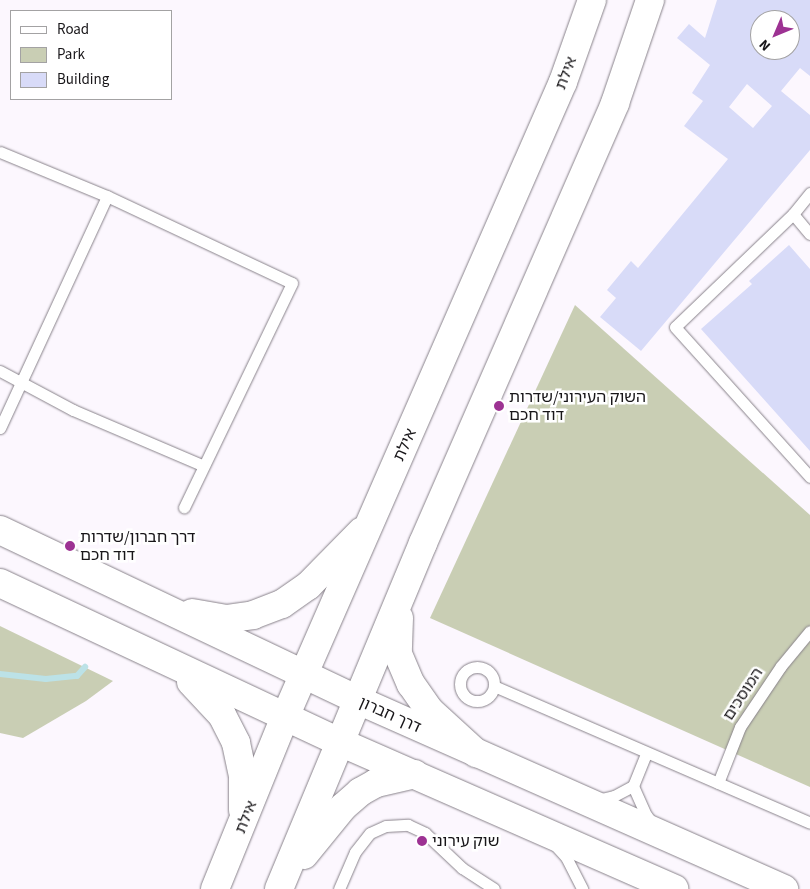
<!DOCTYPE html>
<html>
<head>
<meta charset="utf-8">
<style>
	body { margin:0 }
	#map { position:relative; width:810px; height:889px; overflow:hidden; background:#fcf7fe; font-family:"Source Sans 3","Noto Sans Hebrew",sans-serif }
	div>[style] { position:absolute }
	.green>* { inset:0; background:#c9ceb4 }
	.stream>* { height:5.5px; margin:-2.75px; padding:0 2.75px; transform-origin:2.75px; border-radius:2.75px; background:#bce2e7 }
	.building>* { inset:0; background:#d8dbf8 }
	.roads { filter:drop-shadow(0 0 1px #88828a) drop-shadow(0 0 1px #88828a) }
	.lane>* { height:11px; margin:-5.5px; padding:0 5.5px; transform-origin:5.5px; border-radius:5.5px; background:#fff }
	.lane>.ring { margin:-5.5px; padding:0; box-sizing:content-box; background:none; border:11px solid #fff; border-radius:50% }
	.secondary>* { height:28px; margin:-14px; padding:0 14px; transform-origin:14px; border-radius:14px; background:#fff }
	.highway>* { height:28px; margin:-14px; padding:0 14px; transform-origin:14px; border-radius:14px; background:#fff }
	.dots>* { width:14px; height:14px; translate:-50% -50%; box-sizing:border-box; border:2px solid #fff; border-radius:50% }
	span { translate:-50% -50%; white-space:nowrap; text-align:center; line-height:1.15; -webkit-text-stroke:5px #fff; paint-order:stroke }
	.street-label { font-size:16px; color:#181619 }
	.poi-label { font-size:16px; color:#181619 }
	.left { translate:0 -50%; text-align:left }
	.legend { position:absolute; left:10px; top:10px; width:162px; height:90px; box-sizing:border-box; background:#fff; border:1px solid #a3a2a3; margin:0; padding:6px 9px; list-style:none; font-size:15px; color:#181619 }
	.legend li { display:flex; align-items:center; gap:10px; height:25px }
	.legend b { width:25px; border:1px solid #a3a2a3 }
	.north { position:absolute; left:750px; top:10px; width:50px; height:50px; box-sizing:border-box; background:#fff; border:1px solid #a3a2a3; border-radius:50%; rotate:225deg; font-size:14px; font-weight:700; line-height:20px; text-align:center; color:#181619 }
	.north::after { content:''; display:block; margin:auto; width:18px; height:22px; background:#9d3293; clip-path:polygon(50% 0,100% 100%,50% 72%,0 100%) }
</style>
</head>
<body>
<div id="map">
	<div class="green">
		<div style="clip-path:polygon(575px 305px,810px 515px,810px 787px,430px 618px)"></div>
		<div style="clip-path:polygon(0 626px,113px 681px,86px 701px,23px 738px,0 733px)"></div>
	</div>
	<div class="stream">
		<div style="left:0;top:674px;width:46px;rotate:6.2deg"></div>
		<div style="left:46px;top:679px;width:31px;rotate:-6deg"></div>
		<div style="left:77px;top:676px;width:12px;rotate:-48deg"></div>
	</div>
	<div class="building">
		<div style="clip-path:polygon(evenodd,717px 0,810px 0,810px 76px,800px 68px,781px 91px,810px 115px,810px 150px,641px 351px,600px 317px,616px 298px,607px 290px,631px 261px,638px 268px,728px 159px,684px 126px,703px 101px,692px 93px,710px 65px,677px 38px,689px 24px,705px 38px,717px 0,760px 20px,790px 20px,790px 50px,760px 50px,760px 20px,717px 0,747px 84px,772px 106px,753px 128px,729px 107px,747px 84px)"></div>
		<div style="clip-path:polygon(789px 245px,810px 269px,810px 451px,701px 329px,752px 284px,749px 281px)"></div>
	</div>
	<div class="roads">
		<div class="lane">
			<div style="left:0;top:152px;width:116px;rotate:22.4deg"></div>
			<div style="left:107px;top:196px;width:204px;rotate:25.2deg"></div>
			<div style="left:292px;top:283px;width:249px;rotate:115.7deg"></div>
			<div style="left:810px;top:193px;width:27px;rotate:129deg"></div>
			<div style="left:793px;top:214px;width:163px;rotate:136.2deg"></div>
			<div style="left:675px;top:327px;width:202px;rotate:48deg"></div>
			<div style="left:793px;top:214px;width:26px;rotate:50deg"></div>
			<div style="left:0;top:371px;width:83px;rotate:28.1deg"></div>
			<div style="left:73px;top:410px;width:142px;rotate:23.1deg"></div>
			<div style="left:0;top:428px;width:255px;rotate:-65.2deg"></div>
			<div class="ring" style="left:460px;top:667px;width:23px;height:23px"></div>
			<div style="left:494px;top:686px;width:344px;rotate:23.4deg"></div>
			<div style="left:718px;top:783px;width:60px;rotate:-68.6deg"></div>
			<div style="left:740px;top:727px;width:73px;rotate:-56.1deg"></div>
			<div style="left:781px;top:666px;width:45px;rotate:-50.4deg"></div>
			<div style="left:633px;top:786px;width:32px;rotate:66deg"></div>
			<div style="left:646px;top:815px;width:11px;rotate:52deg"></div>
			<div style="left:597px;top:800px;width:17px;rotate:-13deg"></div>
			<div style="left:614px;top:796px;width:21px;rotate:-28deg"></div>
			<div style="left:633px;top:786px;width:35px;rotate:-68deg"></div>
			<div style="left:556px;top:846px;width:15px;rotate:48deg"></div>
			<div style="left:566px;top:857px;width:36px;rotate:63deg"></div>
			<div style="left:339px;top:889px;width:40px;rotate:-66.6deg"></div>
			<div style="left:355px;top:852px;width:24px;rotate:-52deg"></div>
			<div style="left:370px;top:833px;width:17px;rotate:-24deg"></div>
			<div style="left:386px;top:826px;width:22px;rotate:-3deg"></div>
			<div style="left:408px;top:825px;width:19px;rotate:25deg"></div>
			<div style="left:425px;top:833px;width:51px;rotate:43.4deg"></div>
			<div style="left:462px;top:868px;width:38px;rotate:33deg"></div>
		</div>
		<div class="secondary">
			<div style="left:360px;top:701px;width:464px;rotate:23.9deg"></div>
			<div style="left:342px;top:743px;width:363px;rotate:23.7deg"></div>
		</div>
		<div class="highway">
			<div style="left:0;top:530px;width:399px;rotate:25.4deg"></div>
			<div style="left:0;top:583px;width:378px;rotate:25.1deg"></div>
			<div style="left:192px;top:613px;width:35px;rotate:10deg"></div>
			<div style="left:226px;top:619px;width:27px;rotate:-8deg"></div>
			<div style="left:253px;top:615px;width:31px;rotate:-21deg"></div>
			<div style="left:282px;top:604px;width:32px;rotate:-35deg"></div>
			<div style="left:308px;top:586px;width:76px;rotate:-45.5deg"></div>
			<div style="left:399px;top:618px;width:36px;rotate:92deg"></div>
			<div style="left:398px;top:654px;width:33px;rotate:67deg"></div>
			<div style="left:411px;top:684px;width:32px;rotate:55deg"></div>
			<div style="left:429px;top:710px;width:64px;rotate:42.5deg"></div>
			<div style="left:191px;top:682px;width:45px;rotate:46.8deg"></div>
			<div style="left:222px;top:715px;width:31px;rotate:63deg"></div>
			<div style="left:236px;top:743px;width:33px;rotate:78deg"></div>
			<div style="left:243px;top:775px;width:35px;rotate:90deg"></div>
			<div style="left:304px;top:855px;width:62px;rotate:-50.9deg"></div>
			<div style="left:343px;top:807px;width:23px;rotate:-41deg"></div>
			<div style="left:360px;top:792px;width:18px;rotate:-29deg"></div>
			<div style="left:376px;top:783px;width:40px;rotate:-13deg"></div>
			<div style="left:215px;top:889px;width:186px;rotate:-67.9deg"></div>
			<div style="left:285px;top:717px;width:693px;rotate:-66.36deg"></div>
			<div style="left:563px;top:82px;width:87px;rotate:-70.5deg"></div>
			<div style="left:279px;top:889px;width:375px;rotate:-67.4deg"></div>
			<div style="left:423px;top:543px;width:480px;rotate:-66.4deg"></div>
			<div style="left:615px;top:103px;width:109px;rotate:-71.2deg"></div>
		</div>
	</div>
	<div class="dots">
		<div style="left:499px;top:406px;background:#9d3293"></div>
		<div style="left:70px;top:546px;background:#9d3293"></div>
		<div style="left:422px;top:841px;background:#9d3293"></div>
	</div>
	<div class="street-label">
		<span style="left:566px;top:73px;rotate:-69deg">אילת</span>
		<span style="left:405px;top:445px;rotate:-66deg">אילת</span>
		<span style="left:743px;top:694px;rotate:-57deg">המוסכים</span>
		<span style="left:390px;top:715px;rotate:24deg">דרך חברון</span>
		<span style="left:246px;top:817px;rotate:-68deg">אילת</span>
	</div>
	<div class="poi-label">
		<span class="left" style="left:509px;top:406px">השוק העירוני/שדרות<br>דוד חכם</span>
		<span class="left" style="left:80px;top:546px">דרך חברון/שדרות<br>דוד חכם</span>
		<span class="left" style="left:432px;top:841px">שוק עירוני</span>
	</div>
	<ul class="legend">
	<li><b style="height:6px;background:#fff"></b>Road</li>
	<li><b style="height:14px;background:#c9ceb4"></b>Park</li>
	<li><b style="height:14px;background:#d8dbf8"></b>Building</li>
	</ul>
	<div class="north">N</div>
</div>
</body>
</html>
